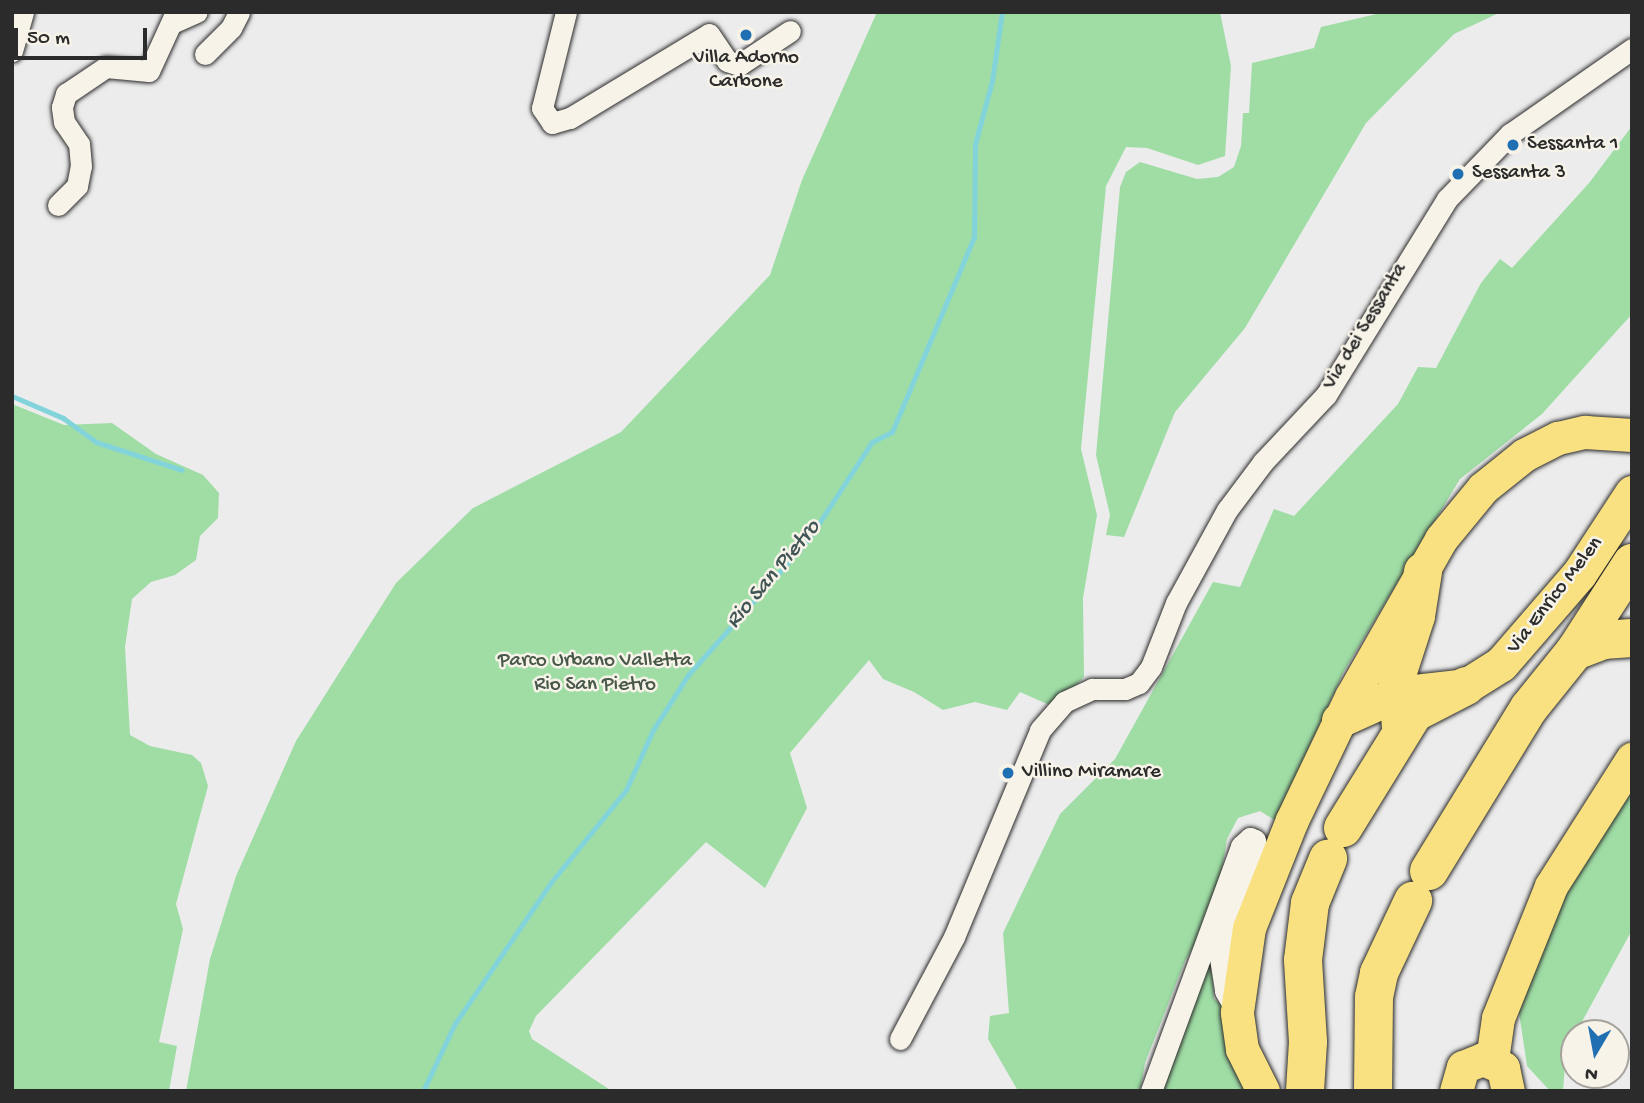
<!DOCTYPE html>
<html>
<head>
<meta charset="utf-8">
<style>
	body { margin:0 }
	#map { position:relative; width:1644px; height:1103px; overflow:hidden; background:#ececed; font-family:"Gochi Hand",sans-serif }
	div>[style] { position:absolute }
	.green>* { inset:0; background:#9fdda5 }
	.stream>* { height:5px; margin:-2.5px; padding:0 2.5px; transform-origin:2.5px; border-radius:2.5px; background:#83d4da }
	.roads { filter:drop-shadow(0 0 2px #2b2b2b) drop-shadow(0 0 2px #2b2b2b) }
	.minor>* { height:21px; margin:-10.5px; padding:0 10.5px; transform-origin:10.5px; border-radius:10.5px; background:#f7f3e8 }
	.primary>* { height:33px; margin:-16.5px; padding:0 16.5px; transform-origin:16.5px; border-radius:16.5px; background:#f9e181 }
	.trunk>* { height:35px; margin:-17.5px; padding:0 17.5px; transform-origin:17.5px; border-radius:17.5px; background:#f9e181 }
	.motorway>* { height:38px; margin:-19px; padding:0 19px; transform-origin:19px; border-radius:19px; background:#f9e181 }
	.dots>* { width:19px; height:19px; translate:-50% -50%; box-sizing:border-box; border:4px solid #f7f3e8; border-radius:50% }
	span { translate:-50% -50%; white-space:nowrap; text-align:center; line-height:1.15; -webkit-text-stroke:5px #f7f3e8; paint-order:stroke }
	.poi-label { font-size:21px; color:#2b2b2b }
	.left { translate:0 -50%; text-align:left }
	.street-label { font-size:21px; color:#2b2b2b }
	.park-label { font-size:21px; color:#48584a }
	.water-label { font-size:23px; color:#415557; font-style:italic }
	.frame { position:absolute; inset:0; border:14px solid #2b2b2b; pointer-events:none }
	.north { position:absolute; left:1560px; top:1019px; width:70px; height:70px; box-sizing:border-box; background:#f7f3e8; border:2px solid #a5a39c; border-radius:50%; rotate:190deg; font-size:19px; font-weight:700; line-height:28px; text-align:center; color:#2b2b2b }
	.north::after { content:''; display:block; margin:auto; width:24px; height:32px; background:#1f6fb2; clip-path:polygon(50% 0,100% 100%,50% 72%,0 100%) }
	.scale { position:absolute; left:14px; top:28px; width:133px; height:32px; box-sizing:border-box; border:4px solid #2b2b2b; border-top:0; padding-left:9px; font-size:21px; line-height:24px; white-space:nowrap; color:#2b2b2b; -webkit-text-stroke:5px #f7f3e8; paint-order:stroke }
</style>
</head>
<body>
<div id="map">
	<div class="green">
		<div style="clip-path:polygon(877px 12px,1220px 12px,1231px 66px,1225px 156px,1198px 165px,1147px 148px,1126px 147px,1106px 186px,1081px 449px,1097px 515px,1083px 598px,1084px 677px,1054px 707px,1020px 692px,1007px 710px,975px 702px,943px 710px,914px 692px,883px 679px,869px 660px,790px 753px,807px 808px,765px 888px,706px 842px,536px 1016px,529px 1031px,532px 1039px,612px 1091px,186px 1091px,210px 959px,236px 876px,296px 741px,396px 583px,473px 508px,621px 432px,770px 275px,802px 180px)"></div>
		<div style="clip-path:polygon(1385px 12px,1501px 12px,1454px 34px,1366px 123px,1245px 328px,1175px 412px,1124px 537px,1106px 535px,1110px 515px,1096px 455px,1120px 187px,1126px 172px,1140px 162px,1197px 179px,1218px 177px,1234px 167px,1241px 146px,1243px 113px,1249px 113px,1252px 63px,1314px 48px,1321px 27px)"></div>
		<div style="clip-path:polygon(1632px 126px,1632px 314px,1542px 414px,1460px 479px,1344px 671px,1276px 821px,1260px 811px,1238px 818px,1227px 839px,1215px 911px,1185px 961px,1145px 1063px,1140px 1091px,1018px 1091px,988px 1039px,990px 1016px,1009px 1013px,1003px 933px,1060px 814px,1115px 759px,1213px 582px,1240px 587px,1274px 509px,1294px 516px,1398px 404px,1418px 367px,1436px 368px,1481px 283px,1500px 259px,1512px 268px,1589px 183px)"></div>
		<div style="clip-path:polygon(12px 404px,64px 425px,112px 423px,156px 454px,203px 475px,219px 493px,218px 518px,200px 536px,196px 560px,175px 575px,151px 582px,132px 599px,125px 647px,130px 735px,150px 746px,192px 755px,201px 763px,208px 786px,176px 904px,183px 929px,159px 1042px,177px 1046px,169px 1091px,12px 1091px)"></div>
		<div style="clip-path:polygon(1632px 779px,1632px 930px,1566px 1051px,1563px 1091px,1550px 1091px,1527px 1066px,1518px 1006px,1575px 870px)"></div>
		<div style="clip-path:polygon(1211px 960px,1214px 999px,1226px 1008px,1253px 1091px,1160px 1091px,1185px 1014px)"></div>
	</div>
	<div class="stream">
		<div style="left:12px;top:396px;width:56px;rotate:23.3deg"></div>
		<div style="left:63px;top:418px;width:41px;rotate:36deg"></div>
		<div style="left:96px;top:442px;width:90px;rotate:18deg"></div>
		<div style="left:423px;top:1091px;width:73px;rotate:-64.8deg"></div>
		<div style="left:454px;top:1025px;width:174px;rotate:-55.8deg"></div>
		<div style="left:552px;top:881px;width:117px;rotate:-50.9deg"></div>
		<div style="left:626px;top:790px;width:66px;rotate:-65.8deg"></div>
		<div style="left:653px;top:730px;width:65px;rotate:-57.5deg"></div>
		<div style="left:688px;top:675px;width:181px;rotate:-48.4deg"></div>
		<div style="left:808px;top:540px;width:117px;rotate:-56.9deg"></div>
		<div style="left:872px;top:442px;width:22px;rotate:-27deg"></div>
		<div style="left:892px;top:432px;width:212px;rotate:-67.2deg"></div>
		<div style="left:974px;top:237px;width:93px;rotate:-89.4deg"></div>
		<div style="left:975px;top:144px;width:65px;rotate:-74.9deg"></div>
		<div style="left:992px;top:81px;width:70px;rotate:-81.8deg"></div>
	</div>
	<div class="roads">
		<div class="minor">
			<div style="left:566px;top:12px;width:99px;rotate:104deg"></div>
			<div style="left:542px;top:108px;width:18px;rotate:56deg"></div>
			<div style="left:552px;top:123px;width:19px;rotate:-16deg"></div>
			<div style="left:570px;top:118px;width:162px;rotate:-31.1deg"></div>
			<div style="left:709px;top:34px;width:32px;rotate:56deg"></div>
			<div style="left:727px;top:61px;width:13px;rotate:18deg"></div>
			<div style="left:739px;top:65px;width:61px;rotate:-33.7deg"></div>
			<div style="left:172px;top:23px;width:27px;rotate:-24deg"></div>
			<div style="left:12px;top:51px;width:41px;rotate:-74.2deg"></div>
			<div style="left:205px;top:54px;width:37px;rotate:-45deg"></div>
			<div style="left:231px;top:28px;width:18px;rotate:-63deg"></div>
			<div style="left:58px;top:205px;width:27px;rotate:-45deg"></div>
			<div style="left:77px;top:186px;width:20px;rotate:-79deg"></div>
			<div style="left:81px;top:166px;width:22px;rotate:-95deg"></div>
			<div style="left:79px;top:144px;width:27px;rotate:-124deg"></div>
			<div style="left:64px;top:122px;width:15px;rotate:-98deg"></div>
			<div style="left:62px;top:107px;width:14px;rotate:-73deg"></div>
			<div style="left:66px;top:94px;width:48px;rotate:-34deg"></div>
			<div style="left:106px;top:67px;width:43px;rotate:5.3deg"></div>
			<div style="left:149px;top:71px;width:65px;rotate:-65.4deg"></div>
			<div style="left:900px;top:1039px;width:115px;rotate:-62.1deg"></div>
			<div style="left:954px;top:937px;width:224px;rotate:-67.4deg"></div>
			<div style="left:1040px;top:730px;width:37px;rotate:-49deg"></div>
			<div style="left:1064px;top:702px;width:31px;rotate:-25deg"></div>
			<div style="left:1092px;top:689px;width:33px"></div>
			<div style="left:1125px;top:689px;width:15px;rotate:-23deg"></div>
			<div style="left:1139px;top:683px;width:20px;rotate:-53deg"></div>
			<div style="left:1151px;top:667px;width:69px;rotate:-68.7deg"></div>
			<div style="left:1176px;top:603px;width:106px;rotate:-61.3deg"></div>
			<div style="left:1227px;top:510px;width:60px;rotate:-53.1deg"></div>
			<div style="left:1263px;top:462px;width:92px;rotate:-46.8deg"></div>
			<div style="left:1326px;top:395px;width:230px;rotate:-58.3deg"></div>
			<div style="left:1447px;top:199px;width:91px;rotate:-45.9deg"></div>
			<div style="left:1510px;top:134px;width:149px;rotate:-34.9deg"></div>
			<div style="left:1151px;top:1091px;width:261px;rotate:-69.8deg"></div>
			<div style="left:1241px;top:846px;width:12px;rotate:-42deg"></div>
			<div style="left:1250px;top:838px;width:5px;rotate:22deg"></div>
			<div style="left:1255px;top:840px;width:12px;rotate:81deg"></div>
			<div style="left:1257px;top:852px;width:112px;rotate:109.2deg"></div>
			<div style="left:1220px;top:958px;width:33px;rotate:81deg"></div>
			<div style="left:1225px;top:991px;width:22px;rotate:60deg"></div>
		</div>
		<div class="primary">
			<div style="left:1492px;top:1060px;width:42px;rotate:-81.9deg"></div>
			<div style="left:1498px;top:1018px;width:142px;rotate:-68.1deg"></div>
			<div style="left:1551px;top:886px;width:151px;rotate:-57.5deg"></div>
			<div style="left:1263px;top:1091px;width:47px;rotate:-116.6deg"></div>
			<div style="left:1242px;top:1049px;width:37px;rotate:-98deg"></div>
			<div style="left:1237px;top:1012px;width:85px;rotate:-81.9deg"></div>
			<div style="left:1249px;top:928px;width:116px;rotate:-68.3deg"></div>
			<div style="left:1292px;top:820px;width:136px;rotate:-64.4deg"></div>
			<div style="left:1351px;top:697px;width:182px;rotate:-60.3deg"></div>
			<div style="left:1441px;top:539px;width:66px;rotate:-50.5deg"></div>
			<div style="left:1483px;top:488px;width:53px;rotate:-38.8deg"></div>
			<div style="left:1524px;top:455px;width:38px;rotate:-27deg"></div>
			<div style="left:1558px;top:438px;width:28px;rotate:-13deg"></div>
			<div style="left:1585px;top:432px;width:47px;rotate:3.7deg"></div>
			<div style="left:1456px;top:1091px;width:25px;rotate:-74deg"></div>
			<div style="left:1463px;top:1067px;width:22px;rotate:-22deg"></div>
			<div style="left:1483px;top:1059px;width:22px;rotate:24deg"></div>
			<div style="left:1503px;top:1068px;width:24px;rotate:78deg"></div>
		</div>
		<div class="trunk">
			<div style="left:1339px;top:720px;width:64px;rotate:-24.1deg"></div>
			<div style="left:1397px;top:694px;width:69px;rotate:-6.6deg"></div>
			<div style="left:1466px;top:686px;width:41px;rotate:-32.2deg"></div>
			<div style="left:1501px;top:664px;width:119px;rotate:-49.1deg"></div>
			<div style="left:1579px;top:574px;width:97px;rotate:-56.8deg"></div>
		</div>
		<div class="motorway">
			<div style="left:1575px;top:651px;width:30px;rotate:-21deg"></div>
			<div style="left:1603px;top:640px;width:29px;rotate:-4deg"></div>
			<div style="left:1401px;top:728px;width:53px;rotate:-94.3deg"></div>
			<div style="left:1397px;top:675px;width:62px;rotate:-72.1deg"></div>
			<div style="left:1416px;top:616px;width:45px;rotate:-81deg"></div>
			<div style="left:1343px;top:828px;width:135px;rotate:-58.3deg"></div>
			<div style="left:1414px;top:713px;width:59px;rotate:-27.4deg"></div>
			<div style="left:1429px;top:871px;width:191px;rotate:-58.5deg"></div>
			<div style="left:1529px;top:708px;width:73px;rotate:-51.1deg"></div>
			<div style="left:1575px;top:651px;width:105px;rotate:-57.1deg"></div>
			<div style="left:1305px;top:1091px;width:49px;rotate:-86.5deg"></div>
			<div style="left:1308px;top:1042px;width:82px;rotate:-93.5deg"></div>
			<div style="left:1303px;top:960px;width:57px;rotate:-83deg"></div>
			<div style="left:1310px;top:903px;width:48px;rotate:-67.8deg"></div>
			<div style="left:1373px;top:1091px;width:94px;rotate:-89.4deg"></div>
			<div style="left:1374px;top:997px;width:25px;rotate:-78deg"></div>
			<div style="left:1379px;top:973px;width:80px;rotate:-64.7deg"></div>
		</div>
	</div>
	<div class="dots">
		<div style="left:746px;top:35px;background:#1f6fb2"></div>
		<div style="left:1513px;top:145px;background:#1f6fb2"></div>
		<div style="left:1458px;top:174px;background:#1f6fb2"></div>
		<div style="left:1008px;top:773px;background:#1f6fb2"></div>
	</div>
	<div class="poi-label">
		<span style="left:746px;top:71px">Villa Adorno<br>Carbone</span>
		<span class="left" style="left:1527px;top:145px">Sessanta 1</span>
		<span class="left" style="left:1472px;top:174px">Sessanta 3</span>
		<span class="left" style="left:1022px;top:773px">Villino Miramare</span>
	</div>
	<div class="street-label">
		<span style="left:1366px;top:327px;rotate:-59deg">Via dei Sessanta</span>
		<span style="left:1556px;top:596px;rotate:-52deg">Via Enrico Melen</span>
	</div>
	<div class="park-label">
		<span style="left:595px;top:674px">Parco Urbano Valletta<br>Rio San Pietro</span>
	</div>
	<div class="water-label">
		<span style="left:774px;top:575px;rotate:-50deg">Rio San Pietro</span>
	</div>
	<div class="frame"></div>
	<div class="north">N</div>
	<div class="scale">50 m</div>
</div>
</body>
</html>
